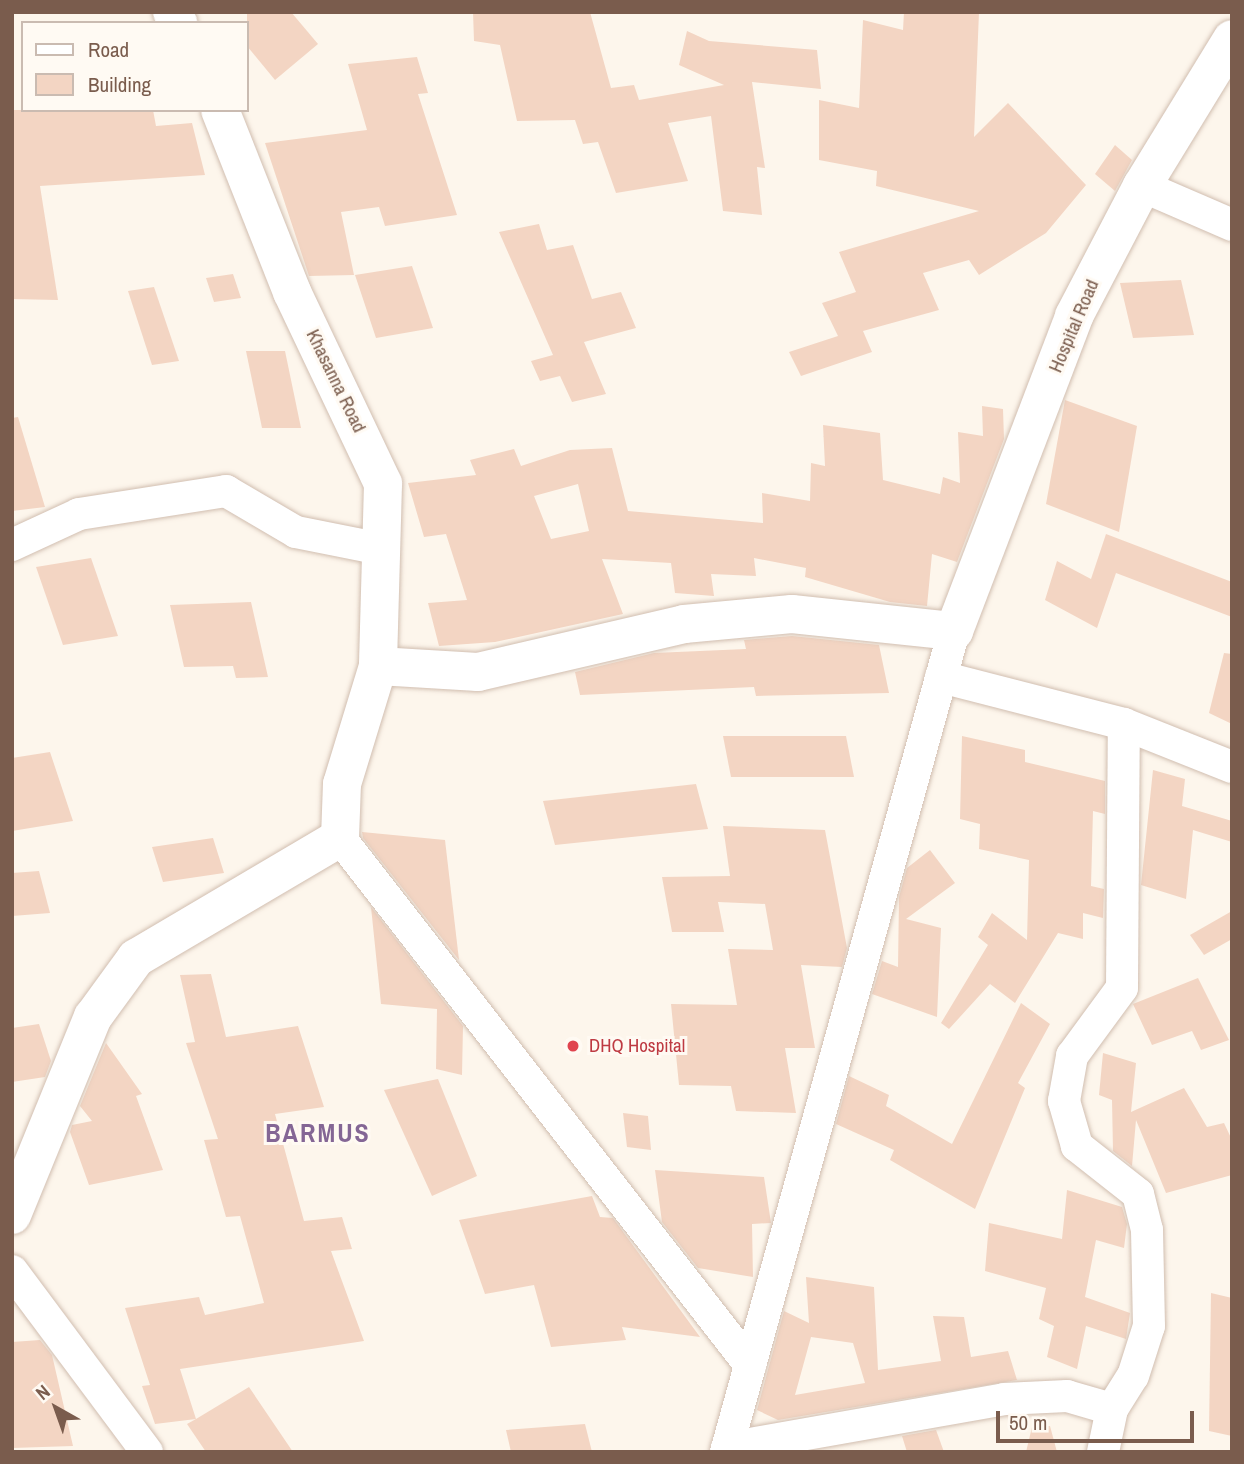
<!DOCTYPE html>
<html>
<head>
<meta charset="utf-8">
<style>
	body { margin:0 }
	#map { position:relative; width:1244px; height:1464px; overflow:hidden; background:#fdf6ec; font-family:"Archivo Narrow",sans-serif }
	div>[style] { position:absolute }
	.building>* { inset:0; background:#f3d5c3 }
	.roads { filter:drop-shadow(0 0 2px #d1beb0) drop-shadow(0 0 2px #d1beb0) }
	.minor>* { height:32px; margin:-16px; padding:0 16px; transform-origin:16px; border-radius:16px; background:#fff }
	.tertiary>* { height:38px; margin:-19px; padding:0 19px; transform-origin:19px; border-radius:19px; background:#fff }
	.dots>* { width:19px; height:19px; translate:-50% -50%; box-sizing:border-box; border:4px solid #fffaf3; border-radius:50% }
	span { translate:-50% -50%; white-space:nowrap; text-align:center; line-height:1.15; -webkit-text-stroke:6px #fffaf3; paint-order:stroke }
	.street-label { font-size:19px; color:#7a5c4d }
	.health-label { font-size:19px; color:#be3a42 }
	.left { translate:0 -50%; text-align:left }
	.district-label { font-size:26px; color:#846695; font-weight:700; letter-spacing:2px }
	.frame { position:absolute; inset:0; border:14px solid #7a5c4d; pointer-events:none }
	.legend { position:absolute; left:21px; top:21px; width:228px; height:91px; box-sizing:border-box; background:#fffaf3; border:2px solid #cabbb1; margin:0; padding:9px 12px; list-style:none; font-size:21px; color:#7a5c4d }
	.legend li { display:flex; align-items:center; gap:14px; height:35px }
	.legend b { width:35px; border:2px solid #cabbb1 }
	.north { position:absolute; left:21px; top:1373px; width:70px; height:70px; -webkit-text-stroke:5px #fffaf3; paint-order:stroke; rotate:320deg; font-size:19px; font-weight:700; line-height:28px; text-align:center; color:#7a5c4d }
	.north::after { content:''; display:block; margin:auto; width:24px; height:32px; background:#7a5c4d; clip-path:polygon(50% 0,100% 100%,50% 72%,0 100%) }
	.scale { position:absolute; left:996px; top:1411px; width:198px; height:32px; box-sizing:border-box; border:4px solid #7a5c4d; border-top:0; padding-left:9px; font-size:21px; line-height:24px; white-space:nowrap; color:#7a5c4d; -webkit-text-stroke:5px #fffaf3; paint-order:stroke }
</style>
</head>
<body>
<div id="map">
	<div class="building">
		<div style="clip-path:polygon(247px 12px,291px 12px,318px 44px,275px 80px,247px 46px)"></div>
		<div style="clip-path:polygon(473px 12px,590px 12px,611px 88px,634px 85px,639px 100px,724px 85px,679px 65px,687px 31px,709px 41px,817px 50px,821px 89px,752px 82px,765px 168px,757px 167px,762px 215px,723px 211px,711px 116px,668px 123px,688px 181px,616px 193px,598px 142px,583px 144px,575px 120px,517px 121px,500px 45px,474px 41px)"></div>
		<div style="clip-path:polygon(904px 12px,979px 12px,974px 137px,1008px 103px,1086px 185px,1046px 233px,979px 275px,969px 260px,923px 273px,939px 310px,863px 331px,872px 352px,801px 376px,789px 352px,838px 336px,822px 303px,856px 292px,839px 252px,979px 211px,876px 186px,877px 171px,819px 160px,819px 100px,859px 108px,863px 20px,903px 30px)"></div>
		<div style="clip-path:polygon(417px 57px,428px 93px,418px 94px,457px 215px,385px 226px,379px 207px,341px 212px,354px 275px,309px 276px,265px 143px,367px 130px,348px 64px)"></div>
		<div style="clip-path:polygon(12px 110px,153px 110px,156px 126px,192px 123px,205px 175px,40px 186px,58px 300px,12px 299px)"></div>
		<div style="clip-path:polygon(1115px 145px,1132px 160px,1115px 191px,1095px 174px)"></div>
		<div style="clip-path:polygon(539px 224px,547px 250px,573px 245px,592px 299px,621px 292px,636px 328px,584px 342px,606px 394px,572px 402px,560px 376px,540px 381px,531px 361px,553px 355px,499px 232px)"></div>
		<div style="clip-path:polygon(412px 266px,433px 328px,376px 338px,355px 275px)"></div>
		<div style="clip-path:polygon(233px 274px,241px 298px,214px 302px,206px 278px)"></div>
		<div style="clip-path:polygon(1181px 280px,1194px 335px,1133px 338px,1120px 283px)"></div>
		<div style="clip-path:polygon(154px 287px,179px 361px,152px 365px,128px 291px)"></div>
		<div style="clip-path:polygon(246px 351px,285px 351px,301px 428px,262px 428px)"></div>
		<div style="clip-path:polygon(1065px 400px,1137px 426px,1119px 532px,1046px 504px)"></div>
		<div style="clip-path:polygon(evenodd,982px 406px,1003px 409px,1004px 439px,957px 562px,932px 554px,927px 606px,890px 602px,805px 577px,806px 568px,754px 558px,756px 576px,711px 574px,714px 596px,675px 593px,671px 563px,602px 559px,623px 614px,495px 642px,439px 646px,428px 603px,467px 600px,446px 534px,424px 537px,408px 483px,476px 475px,470px 460px,514px 449px,521px 466px,570px 450px,612px 448px,628px 511px,763px 523px,762px 493px,810px 501px,811px 463px,825px 466px,823px 425px,880px 433px,883px 480px,940px 494px,943px 477px,960px 483px,958px 432px,983px 436px,982px 406px,578px 484px,589px 531px,551px 539px,534px 496px,578px 484px)"></div>
		<div style="clip-path:polygon(18px 417px,45px 507px,12px 511px,12px 418px)"></div>
		<div style="clip-path:polygon(1106px 534px,1232px 582px,1232px 617px,1116px 573px,1097px 628px,1045px 600px,1057px 561px,1091px 579px)"></div>
		<div style="clip-path:polygon(91px 558px,118px 636px,63px 645px,36px 567px)"></div>
		<div style="clip-path:polygon(251px 602px,268px 677px,236px 678px,233px 666px,184px 667px,170px 605px)"></div>
		<div style="clip-path:polygon(792px 636px,879px 645px,889px 693px,756px 696px,754px 687px,580px 695px,575px 672px,654px 653px,746px 649px,744px 640px)"></div>
		<div style="clip-path:polygon(1224px 653px,1232px 654px,1232px 724px,1209px 713px)"></div>
		<div style="clip-path:polygon(723px 736px,846px 736px,854px 777px,731px 777px)"></div>
		<div style="clip-path:polygon(962px 736px,1025px 750px,1025px 762px,1105px 781px,1105px 814px,1093px 811px,1091px 886px,1104px 889px,1103px 918px,1083px 913px,1083px 939px,1058px 933px,1015px 1003px,990px 984px,949px 1029px,941px 1023px,988px 945px,978px 937px,992px 913px,1027px 940px,1029px 860px,979px 849px,980px 824px,960px 819px)"></div>
		<div style="clip-path:polygon(50px 752px,73px 821px,12px 831px,12px 758px)"></div>
		<div style="clip-path:polygon(1153px 770px,1185px 779px,1182px 806px,1232px 821px,1232px 842px,1193px 830px,1186px 899px,1141px 885px)"></div>
		<div style="clip-path:polygon(696px 784px,708px 829px,555px 845px,543px 801px)"></div>
		<div style="clip-path:polygon(723px 826px,825px 830px,847px 948px,842px 967px,801px 965px,815px 1048px,785px 1048px,796px 1113px,736px 1111px,731px 1086px,679px 1085px,671px 1004px,737px 1005px,728px 949px,773px 950px,765px 904px,718px 902px,724px 932px,672px 932px,662px 877px,730px 876px)"></div>
		<div style="clip-path:polygon(362px 832px,445px 840px,459px 960px,363px 838px)"></div>
		<div style="clip-path:polygon(213px 838px,224px 873px,163px 882px,152px 847px)"></div>
		<div style="clip-path:polygon(930px 850px,955px 883px,906px 919px,941px 928px,937px 1017px,872px 994px,882px 961px,898px 967px,899px 897px,907px 868px)"></div>
		<div style="clip-path:polygon(39px 871px,50px 913px,12px 916px,12px 873px)"></div>
		<div style="clip-path:polygon(371px 907px,463px 1026px,462px 1075px,436px 1069px,437px 1009px,381px 1004px)"></div>
		<div style="clip-path:polygon(1232px 911px,1232px 939px,1204px 955px,1190px 935px)"></div>
		<div style="clip-path:polygon(211px 974px,226px 1037px,298px 1026px,324px 1107px,275px 1114px,304px 1221px,342px 1217px,352px 1249px,331px 1251px,364px 1341px,180px 1369px,196px 1419px,249px 1387px,293px 1452px,206px 1452px,187px 1424px,196px 1419px,155px 1424px,142px 1386px,150px 1385px,125px 1308px,199px 1297px,205px 1315px,264px 1303px,240px 1216px,226px 1217px,204px 1140px,218px 1139px,186px 1043px,195px 1042px,180px 975px)"></div>
		<div style="clip-path:polygon(1198px 978px,1229px 1040px,1201px 1050px,1192px 1031px,1152px 1045px,1133px 1004px)"></div>
		<div style="clip-path:polygon(1021px 1003px,1050px 1024px,1018px 1083px,1025px 1088px,975px 1209px,890px 1160px,894px 1150px,836px 1124px,849px 1076px,889px 1095px,886px 1106px,952px 1144px)"></div>
		<div style="clip-path:polygon(39px 1024px,51px 1061px,45px 1077px,12px 1082px,12px 1028px)"></div>
		<div style="clip-path:polygon(106px 1043px,142px 1094px,136px 1096px,163px 1170px,89px 1185px,70px 1132px,72px 1125px,92px 1121px,80px 1106px)"></div>
		<div style="clip-path:polygon(1103px 1053px,1136px 1063px,1131px 1112px,1184px 1088px,1207px 1127px,1224px 1123px,1232px 1140px,1232px 1175px,1166px 1193px,1136px 1120px,1132px 1166px,1113px 1151px,1112px 1100px,1099px 1095px)"></div>
		<div style="clip-path:polygon(438px 1079px,477px 1176px,432px 1196px,384px 1090px)"></div>
		<div style="clip-path:polygon(623px 1113px,648px 1116px,651px 1150px,627px 1147px)"></div>
		<div style="clip-path:polygon(655px 1170px,764px 1177px,771px 1223px,752px 1224px,753px 1277px,698px 1268px,662px 1222px)"></div>
		<div style="clip-path:polygon(1067px 1190px,1122px 1207px,1127px 1224px,1124px 1248px,1096px 1240px,1085px 1297px,1130px 1313px,1126px 1339px,1086px 1326px,1077px 1369px,1047px 1357px,1054px 1326px,1039px 1319px,1046px 1288px,985px 1271px,989px 1223px,1062px 1239px)"></div>
		<div style="clip-path:polygon(592px 1196px,600px 1217px,613px 1218px,700px 1337px,622px 1327px,626px 1340px,551px 1347px,534px 1285px,485px 1294px,459px 1220px)"></div>
		<div style="clip-path:polygon(evenodd,806px 1277px,874px 1287px,878px 1370px,941px 1361px,933px 1316px,964px 1317px,971px 1357px,1008px 1351px,1017px 1380px,778px 1420px,757px 1410px,784px 1311px,809px 1323px,806px 1277px,811px 1337px,853px 1343px,865px 1383px,795px 1395px,811px 1337px)"></div>
		<div style="clip-path:polygon(1211px 1293px,1232px 1298px,1232px 1436px,1209px 1431px)"></div>
		<div style="clip-path:polygon(40px 1340px,52px 1355px,73px 1446px,12px 1448px,12px 1342px)"></div>
		<div style="clip-path:polygon(585px 1424px,592px 1452px,511px 1452px,506px 1430px)"></div>
		<div style="clip-path:polygon(1050px 1426px,1057px 1452px,1026px 1452px,1032px 1427px)"></div>
		<div style="clip-path:polygon(936px 1430px,944px 1452px,907px 1452px,902px 1436px)"></div>
	</div>
	<div class="roads">
		<div class="minor">
			<div style="left:1142px;top:186px;width:98px;rotate:23.4deg"></div>
			<div style="left:12px;top:545px;width:74px;rotate:-24.8deg"></div>
			<div style="left:79px;top:514px;width:149px;rotate:-8.9deg"></div>
			<div style="left:226px;top:491px;width:81px;rotate:30.4deg"></div>
			<div style="left:296px;top:532px;width:87px;rotate:11.3deg"></div>
			<div style="left:941px;top:677px;width:189px;rotate:14.4deg"></div>
			<div style="left:1124px;top:724px;width:116px;rotate:21.7deg"></div>
			<div style="left:340px;top:838px;width:668px;rotate:52.12deg"></div>
			<div style="left:12px;top:1271px;width:226px;rotate:53.3deg"></div>
			<div style="left:727px;top:1448px;width:281px;rotate:-10deg"></div>
			<div style="left:1004px;top:1399px;width:63px;rotate:-2.7deg"></div>
			<div style="left:1067px;top:1396px;width:47px;rotate:16.1deg"></div>
			<div style="left:726px;top:1452px;width:852px;rotate:-74.48deg"></div>
			<div style="left:1103px;top:1452px;width:44px;rotate:-78.2deg"></div>
			<div style="left:1112px;top:1409px;width:39px;rotate:-58deg"></div>
			<div style="left:1133px;top:1376px;width:52px;rotate:-72.3deg"></div>
			<div style="left:1149px;top:1326px;width:96px;rotate:-91.2deg"></div>
			<div style="left:1147px;top:1230px;width:37px;rotate:-104deg"></div>
			<div style="left:1138px;top:1194px;width:78px;rotate:-141.8deg"></div>
			<div style="left:1077px;top:1146px;width:47px;rotate:-106.1deg"></div>
			<div style="left:1064px;top:1101px;width:46px;rotate:-79.9deg"></div>
			<div style="left:1072px;top:1056px;width:84px;rotate:-53.7deg"></div>
			<div style="left:1122px;top:988px;width:264px;rotate:-89.6deg"></div>
		</div>
		<div class="tertiary">
			<div style="left:172px;top:12px;width:13px;rotate:61deg"></div>
			<div style="left:220px;top:110px;width:196px;rotate:68.4deg"></div>
			<div style="left:292px;top:292px;width:212px;rotate:64.6deg"></div>
			<div style="left:383px;top:484px;width:182px;rotate:91.6deg"></div>
			<div style="left:12px;top:1215px;width:214px;rotate:-67.8deg"></div>
			<div style="left:93px;top:1017px;width:73px;rotate:-53.9deg"></div>
			<div style="left:136px;top:958px;width:237px;rotate:-30.5deg"></div>
			<div style="left:340px;top:838px;width:54px;rotate:-87.9deg"></div>
			<div style="left:342px;top:784px;width:123px;rotate:-73deg"></div>
			<div style="left:378px;top:666px;width:100px;rotate:3.4deg"></div>
			<div style="left:478px;top:672px;width:212px;rotate:-13.1deg"></div>
			<div style="left:684px;top:624px;width:108px;rotate:-5.3deg"></div>
			<div style="left:792px;top:614px;width:163px;rotate:6deg"></div>
			<div style="left:954px;top:631px;width:337px;rotate:-69.1deg"></div>
			<div style="left:1074px;top:316px;width:147px;rotate:-62.4deg"></div>
			<div style="left:1142px;top:186px;width:172px;rotate:-58.5deg"></div>
		</div>
	</div>
	<div class="dots">
		<div style="left:573px;top:1046px;background:#e0444e"></div>
	</div>
	<div class="street-label">
		<span style="left:1074px;top:326px;rotate:-67deg">Hospital Road</span>
		<span style="left:336px;top:381px;rotate:64deg">Khasanna Road</span>
	</div>
	<div class="health-label">
		<span class="left" style="left:589px;top:1046px">DHQ Hospital</span>
	</div>
	<div class="district-label">
		<span style="left:318px;top:1133px">BARMUS</span>
	</div>
	<div class="frame"></div>
	<ul class="legend">
	<li><b style="height:9px;background:#fff"></b>Road</li>
	<li><b style="height:19px;background:#f3d5c3"></b>Building</li>
	</ul>
	<div class="north">N</div>
	<div class="scale">50 m</div>
</div>
</body>
</html>
